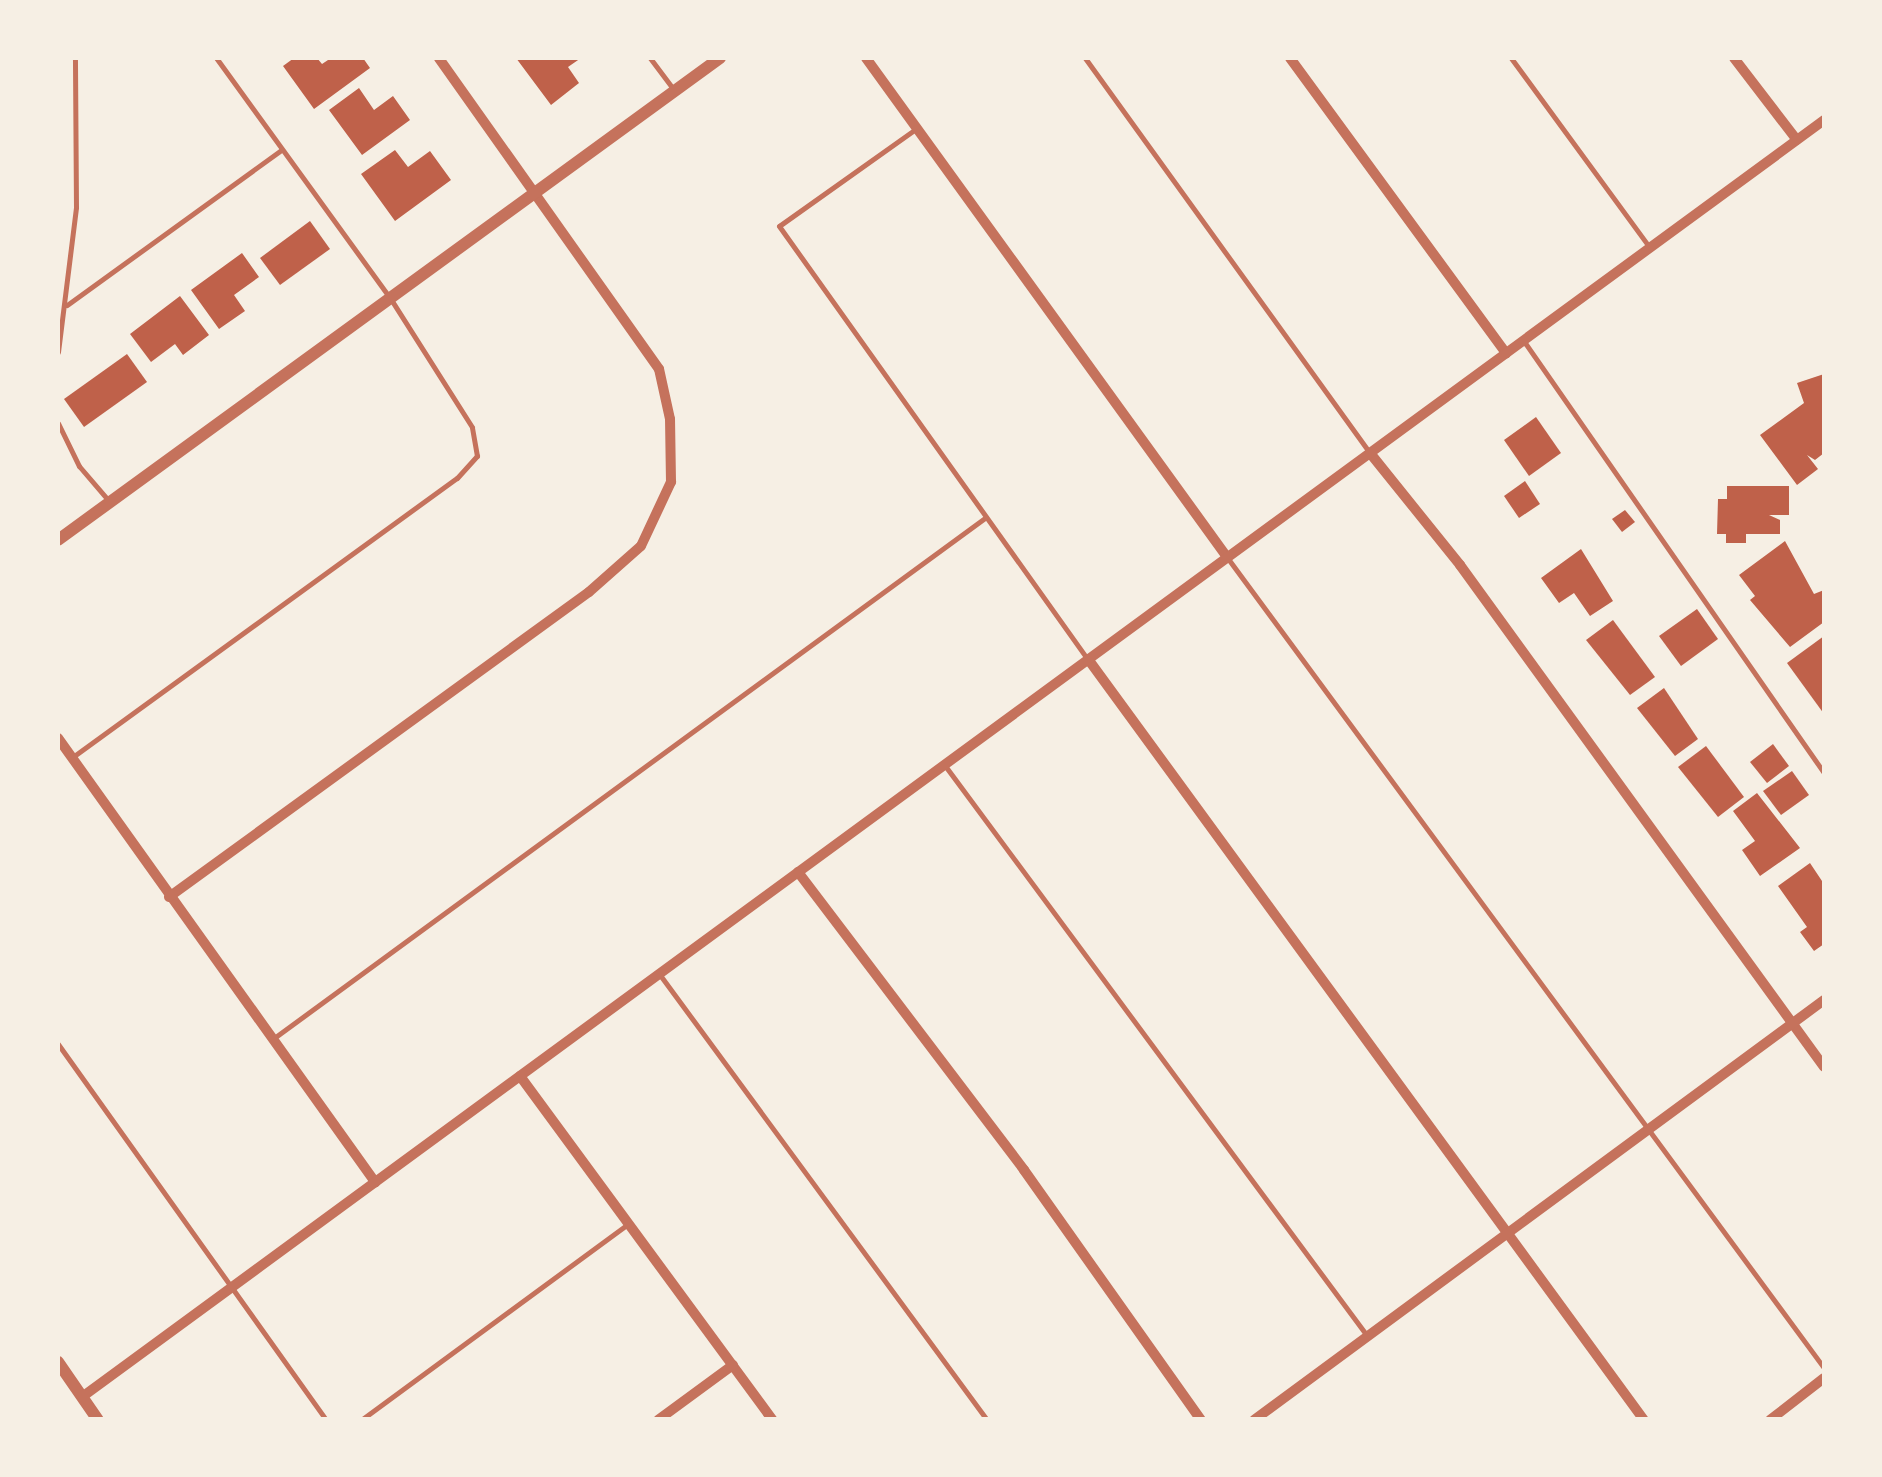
<!DOCTYPE html>
<html>
<head>
<meta charset="utf-8">
<style>
	body { margin:0 }
	#map { position:relative; width:1882px; height:1477px; overflow:hidden; background:#f6efe4; font-family:"DM Sans",sans-serif }
	div>[style] { position:absolute }
	.building>* { inset:0; background:#bf614a }
	.service>* { height:5px; margin:-2.5px; padding:0 2.5px; transform-origin:2.5px; border-radius:2.5px; background:#c5725c }
	.minor>* { height:10px; margin:-5px; padding:0 5px; transform-origin:5px; border-radius:5px; background:#c5725c }
	.tertiary>* { height:12px; margin:-6px; padding:0 6px; transform-origin:6px; border-radius:6px; background:#c5725c }
	span { translate:-50% -50%; white-space:nowrap; text-align:center; line-height:1.15; -webkit-text-stroke:8px #f6efe4; paint-order:stroke }
	.frame { position:absolute; inset:0; border:60px solid #f6efe4; pointer-events:none }
</style>
</head>
<body>
<div id="map">
	<div class="building">
		<div style="clip-path:polygon(294px 58px,317px 58px,322px 64px,331px 58px,363px 58px,370px 68px,314px 109px,283px 66px)"></div>
		<div style="clip-path:polygon(516px 58px,581px 58px,568px 67px,579px 83px,551px 105px)"></div>
		<div style="clip-path:polygon(359px 88px,374px 110px,393px 96px,410px 120px,362px 155px,329px 110px)"></div>
		<div style="clip-path:polygon(395px 150px,408px 167px,430px 151px,451px 180px,395px 221px,361px 174px)"></div>
		<div style="clip-path:polygon(310px 221px,330px 249px,280px 285px,260px 258px)"></div>
		<div style="clip-path:polygon(242px 253px,259px 277px,234px 295px,245px 311px,219px 329px,191px 290px)"></div>
		<div style="clip-path:polygon(180px 296px,209px 335px,183px 355px,175px 344px,151px 362px,130px 334px)"></div>
		<div style="clip-path:polygon(127px 354px,147px 382px,84px 427px,64px 399px)"></div>
		<div style="clip-path:polygon(1824px 374px,1824px 453px,1815px 460px,1807px 455px,1818px 469px,1797px 485px,1760px 435px,1804px 403px,1797px 383px)"></div>
		<div style="clip-path:polygon(1536px 417px,1561px 453px,1529px 476px,1504px 440px)"></div>
		<div style="clip-path:polygon(1525px 481px,1540px 504px,1519px 518px,1504px 496px)"></div>
		<div style="clip-path:polygon(1727px 486px,1789px 486px,1789px 515px,1769px 515px,1780px 520px,1780px 534px,1746px 534px,1746px 543px,1726px 543px,1726px 534px,1717px 534px,1718px 499px,1727px 499px)"></div>
		<div style="clip-path:polygon(1625px 510px,1635px 522px,1622px 532px,1612px 519px)"></div>
		<div style="clip-path:polygon(1785px 541px,1814px 594px,1824px 590px,1824px 622px,1790px 647px,1750px 600px,1755px 596px,1739px 575px)"></div>
		<div style="clip-path:polygon(1581px 549px,1613px 601px,1590px 616px,1574px 593px,1559px 603px,1541px 578px)"></div>
		<div style="clip-path:polygon(1697px 609px,1718px 639px,1681px 666px,1659px 636px)"></div>
		<div style="clip-path:polygon(1613px 620px,1655px 677px,1630px 695px,1586px 640px)"></div>
		<div style="clip-path:polygon(1824px 636px,1824px 714px,1787px 663px)"></div>
		<div style="clip-path:polygon(1664px 688px,1698px 739px,1675px 756px,1637px 708px)"></div>
		<div style="clip-path:polygon(1773px 744px,1789px 766px,1767px 783px,1750px 762px)"></div>
		<div style="clip-path:polygon(1706px 746px,1744px 797px,1718px 817px,1678px 767px)"></div>
		<div style="clip-path:polygon(1792px 771px,1809px 795px,1781px 815px,1763px 791px)"></div>
		<div style="clip-path:polygon(1757px 793px,1800px 848px,1760px 876px,1742px 850px,1755px 841px,1733px 811px)"></div>
		<div style="clip-path:polygon(1810px 863px,1824px 884px,1824px 944px,1814px 951px,1800px 932px,1807px 927px,1778px 886px)"></div>
	</div>
	<div class="service">
		<div style="left:650px;top:58px;width:39px;rotate:53deg"></div>
		<div style="left:1085px;top:58px;width:483px;rotate:54.2deg"></div>
		<div style="left:1511px;top:58px;width:235px;rotate:53.8deg"></div>
		<div style="left:917px;top:128px;width:169px;rotate:144.6deg"></div>
		<div style="left:779px;top:226px;width:529px;rotate:54.54deg"></div>
		<div style="left:67px;top:305px;width:264px;rotate:-35.9deg"></div>
		<div style="left:1523px;top:340px;width:527px;rotate:55.19deg"></div>
		<div style="left:58px;top:352px;width:146px;rotate:-82.9deg"></div>
		<div style="left:76px;top:207px;width:149px;rotate:-90.4deg"></div>
		<div style="left:58px;top:423px;width:48px;rotate:64deg"></div>
		<div style="left:79px;top:466px;width:45px;rotate:49.5deg"></div>
		<div style="left:1229px;top:560px;width:1003px;rotate:53.63deg"></div>
		<div style="left:74px;top:756px;width:473px;rotate:-36deg"></div>
		<div style="left:457px;top:478px;width:30px;rotate:-48deg"></div>
		<div style="left:477px;top:456px;width:29px;rotate:-100deg"></div>
		<div style="left:472px;top:427px;width:153px;rotate:-122.4deg"></div>
		<div style="left:390px;top:298px;width:296px;rotate:-125.9deg"></div>
		<div style="left:946px;top:767px;width:709px;rotate:53.49deg"></div>
		<div style="left:660px;top:975px;width:552px;rotate:53.69deg"></div>
		<div style="left:274px;top:1038px;width:882px;rotate:-36.19deg"></div>
		<div style="left:58px;top:1044px;width:462px;rotate:54.5deg"></div>
		<div style="left:361px;top:1420px;width:329px;rotate:-36.3deg"></div>
	</div>
	<div class="minor">
		<div style="left:866px;top:58px;width:616px;rotate:54.12deg"></div>
		<div style="left:1290px;top:58px;width:366px;rotate:53.8deg"></div>
		<div style="left:1734px;top:58px;width:103px;rotate:52.5deg"></div>
		<div style="left:1370px;top:453px;width:144px;rotate:51.2deg"></div>
		<div style="left:1460px;top:565px;width:620px;rotate:54.05deg"></div>
		<div style="left:1088px;top:659px;width:942px;rotate:53.85deg"></div>
		<div style="left:58px;top:738px;width:546px;rotate:54.47deg"></div>
		<div style="left:798px;top:872px;width:374px;rotate:52.8deg"></div>
		<div style="left:1024px;top:1170px;width:306px;rotate:54.7deg"></div>
		<div style="left:169px;top:897px;width:519px;rotate:-35.99deg"></div>
		<div style="left:589px;top:592px;width:69px;rotate:-41.5deg"></div>
		<div style="left:641px;top:546px;width:71px;rotate:-64.9deg"></div>
		<div style="left:671px;top:482px;width:63px;rotate:-90.9deg"></div>
		<div style="left:670px;top:419px;width:51px;rotate:-102.4deg"></div>
		<div style="left:659px;top:369px;width:381px;rotate:-125.3deg"></div>
		<div style="left:520px;top:1076px;width:427px;rotate:53.7deg"></div>
		<div style="left:82px;top:1397px;width:2160px;rotate:-36.24deg"></div>
		<div style="left:658px;top:1420px;width:93px;rotate:-36.3deg"></div>
		<div style="left:1254px;top:1420px;width:708px;rotate:-36.38deg"></div>
		<div style="left:1770px;top:1420px;width:68px;rotate:-37.9deg"></div>
	</div>
	<div class="tertiary">
		<div style="left:58px;top:540px;width:819px;rotate:-36.06deg"></div>
		<div style="left:58px;top:1362px;width:70px;rotate:55.4deg"></div>
	</div>
	<div class="frame"></div>
</div>
</body>
</html>
